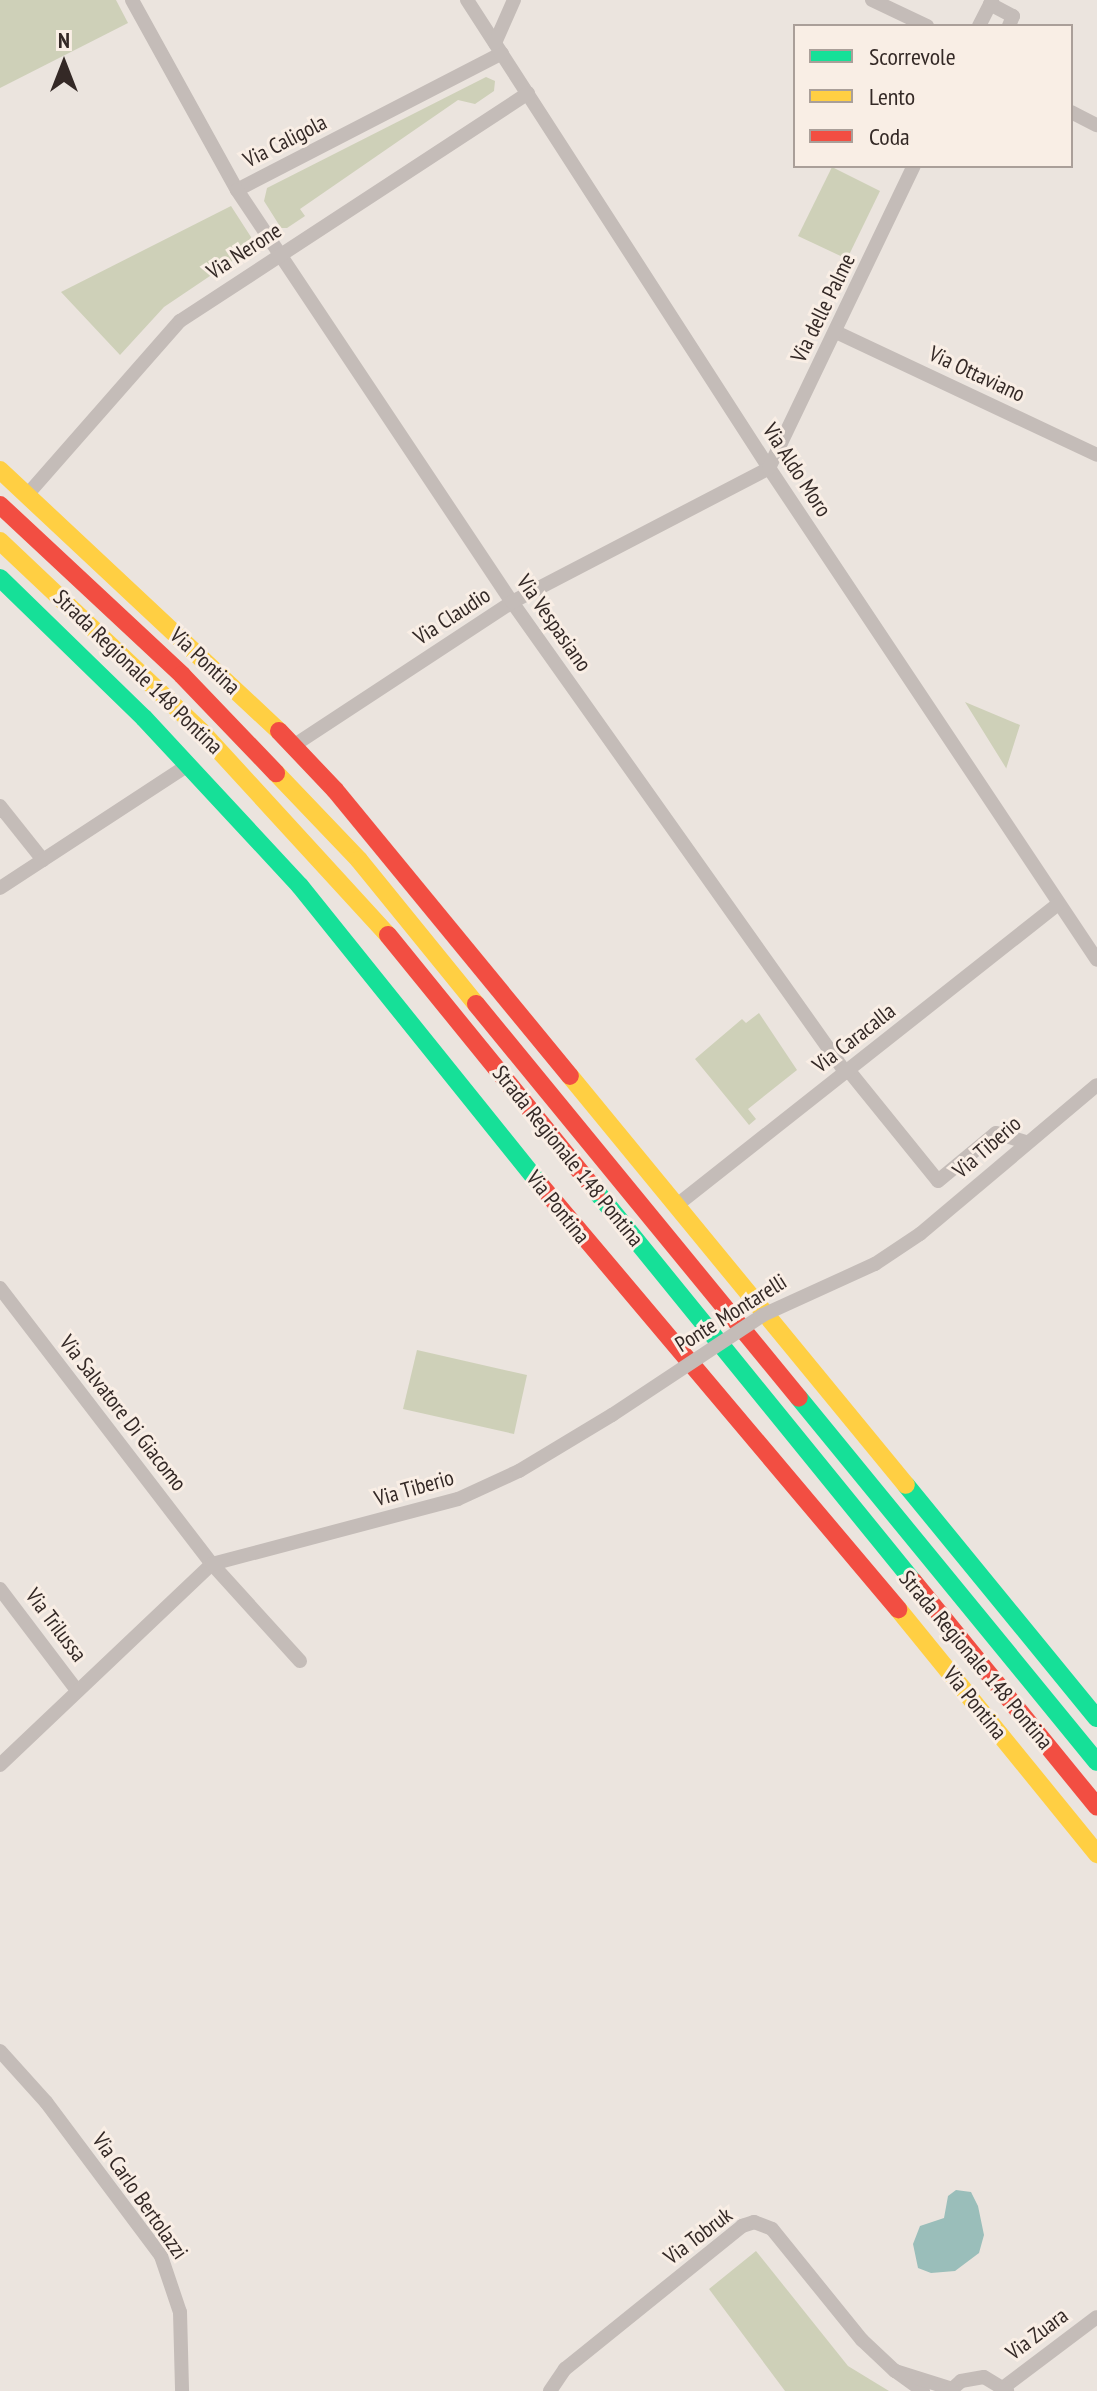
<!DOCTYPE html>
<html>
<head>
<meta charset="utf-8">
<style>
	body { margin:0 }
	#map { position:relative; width:1097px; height:2391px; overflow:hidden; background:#ebe4de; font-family:"PT Sans Narrow",sans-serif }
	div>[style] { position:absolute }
	.green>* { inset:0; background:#ced0b8 }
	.water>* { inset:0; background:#9abeba }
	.street>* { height:14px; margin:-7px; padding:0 7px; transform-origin:7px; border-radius:7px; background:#c4bcb8 }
	.fast>* { height:18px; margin:-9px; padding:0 9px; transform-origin:9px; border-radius:9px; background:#16e098 }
	.slow>* { height:18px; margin:-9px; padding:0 9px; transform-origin:9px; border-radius:9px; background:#ffcf43 }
	.jam>* { height:18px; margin:-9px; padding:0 9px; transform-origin:9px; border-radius:9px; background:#f24e42 }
	.street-bridge>* { height:14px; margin:-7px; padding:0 7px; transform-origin:7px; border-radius:7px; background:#c4bcb8 }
	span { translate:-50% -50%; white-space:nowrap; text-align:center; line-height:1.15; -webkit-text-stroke:6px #f9eee5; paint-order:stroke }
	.street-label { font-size:22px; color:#342926 }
	.legend { position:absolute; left:793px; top:24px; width:280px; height:144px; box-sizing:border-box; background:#f9eee5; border:2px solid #aa9f99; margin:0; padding:10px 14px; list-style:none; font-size:24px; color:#342926 }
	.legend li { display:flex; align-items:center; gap:16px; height:40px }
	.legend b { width:40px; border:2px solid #aa9f99 }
	.north { position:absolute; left:24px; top:24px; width:80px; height:80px; -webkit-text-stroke:6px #f9eee5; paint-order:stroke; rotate:0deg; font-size:22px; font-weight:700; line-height:32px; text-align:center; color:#342926 }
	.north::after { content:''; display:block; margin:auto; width:28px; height:36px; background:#342926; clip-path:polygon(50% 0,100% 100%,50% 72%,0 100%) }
</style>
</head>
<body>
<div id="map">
	<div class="green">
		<div style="clip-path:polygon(0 0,116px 0,128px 23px,0 88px)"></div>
		<div style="clip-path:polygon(486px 77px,495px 81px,494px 91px,475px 104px,458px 100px,300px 209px,305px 216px,287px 228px,281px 228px,264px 201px,267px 188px)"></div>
		<div style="clip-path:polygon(832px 167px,880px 191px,847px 259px,798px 236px)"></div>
		<div style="clip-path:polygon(231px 206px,251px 237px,250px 249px,164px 307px,120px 355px,61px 292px)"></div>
		<div style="clip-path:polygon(965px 702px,1020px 725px,1006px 769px,1006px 768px)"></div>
		<div style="clip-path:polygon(759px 1013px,797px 1070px,748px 1109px,756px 1119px,749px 1125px,695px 1059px,742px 1019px,746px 1023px)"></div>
		<div style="clip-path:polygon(417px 1350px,527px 1375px,514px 1434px,403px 1409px)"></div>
		<div style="clip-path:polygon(756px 2251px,848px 2366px,889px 2391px,785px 2391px,709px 2289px)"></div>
	</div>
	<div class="water">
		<div style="clip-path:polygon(956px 2190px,971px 2192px,978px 2206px,984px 2235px,979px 2253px,955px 2271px,931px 2273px,918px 2268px,913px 2244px,920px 2226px,944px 2218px,948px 2196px)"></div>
	</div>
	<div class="street">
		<div style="left:132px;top:0;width:217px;rotate:61.1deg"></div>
		<div style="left:237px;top:190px;width:298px;rotate:-27.3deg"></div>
		<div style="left:467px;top:0;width:557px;rotate:57.17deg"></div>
		<div style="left:769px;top:468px;width:591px;rotate:56.31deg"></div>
		<div style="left:872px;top:0;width:61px;rotate:25.3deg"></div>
		<div style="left:990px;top:4px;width:26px;rotate:28deg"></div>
		<div style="left:1013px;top:16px;width:11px;rotate:112deg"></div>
		<div style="left:979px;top:26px;width:29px;rotate:-63deg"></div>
		<div style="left:495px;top:43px;width:47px;rotate:-66.2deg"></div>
		<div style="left:1071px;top:112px;width:29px;rotate:27deg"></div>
		<div style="left:237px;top:190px;width:495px;rotate:56.3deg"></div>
		<div style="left:512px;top:602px;width:577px;rotate:54.66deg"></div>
		<div style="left:838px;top:333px;width:286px;rotate:25.2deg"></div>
		<div style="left:27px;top:495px;width:232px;rotate:-48.7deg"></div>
		<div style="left:180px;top:321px;width:416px;rotate:-33.2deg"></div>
		<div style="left:293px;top:746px;width:262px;rotate:-33.3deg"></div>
		<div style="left:512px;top:602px;width:290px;rotate:-27.5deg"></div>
		<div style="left:769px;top:468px;width:335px;rotate:-64.4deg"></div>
		<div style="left:0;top:806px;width:69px;rotate:51.5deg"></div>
		<div style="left:0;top:888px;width:225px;rotate:-33.2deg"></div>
		<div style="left:849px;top:1071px;width:141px;rotate:51deg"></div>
		<div style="left:938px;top:1181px;width:75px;rotate:-39.6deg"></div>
		<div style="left:996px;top:1133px;width:30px;rotate:17deg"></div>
		<div style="left:677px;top:1205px;width:484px;rotate:-38.3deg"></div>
		<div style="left:920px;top:1234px;width:231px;rotate:-40.1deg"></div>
		<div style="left:0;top:1288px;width:348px;rotate:52.5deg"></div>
		<div style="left:212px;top:1564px;width:131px;rotate:47.8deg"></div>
		<div style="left:0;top:1589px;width:126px;rotate:52.8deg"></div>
		<div style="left:0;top:1765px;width:292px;rotate:-43.5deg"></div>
		<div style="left:212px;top:1564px;width:254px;rotate:-14.8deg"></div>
		<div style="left:458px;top:1499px;width:67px;rotate:-24.7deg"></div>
		<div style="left:519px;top:1471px;width:109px;rotate:-31.1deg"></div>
		<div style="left:0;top:2051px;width:69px;rotate:48deg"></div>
		<div style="left:46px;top:2102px;width:192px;rotate:53.2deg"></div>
		<div style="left:161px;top:2256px;width:59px;rotate:71.3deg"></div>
		<div style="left:180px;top:2312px;width:79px;rotate:88.5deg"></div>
		<div style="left:1004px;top:2387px;width:116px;rotate:-37deg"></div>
		<div style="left:550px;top:2391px;width:27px;rotate:-56deg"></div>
		<div style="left:565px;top:2369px;width:228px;rotate:-38.9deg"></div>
		<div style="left:742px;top:2226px;width:13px;rotate:-18deg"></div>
		<div style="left:754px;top:2222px;width:19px;rotate:21deg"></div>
		<div style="left:772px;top:2229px;width:143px;rotate:51deg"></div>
		<div style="left:862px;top:2340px;width:45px;rotate:43.2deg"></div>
		<div style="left:923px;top:2391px;width:34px;rotate:-144deg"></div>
		<div style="left:895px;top:2371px;width:60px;rotate:17.5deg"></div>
		<div style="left:950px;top:2391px;width:15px;rotate:-42deg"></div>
		<div style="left:961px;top:2381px;width:23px;rotate:-10deg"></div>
		<div style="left:984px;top:2377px;width:27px;rotate:31deg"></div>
	</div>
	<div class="fast">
		<div style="left:0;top:578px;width:201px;rotate:44.2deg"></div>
		<div style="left:144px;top:718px;width:229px;rotate:47.1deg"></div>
		<div style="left:300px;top:886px;width:380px;rotate:51.2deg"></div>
		<div style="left:596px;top:1191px;width:503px;rotate:50.9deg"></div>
		<div style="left:799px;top:1398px;width:470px;rotate:50.7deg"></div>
		<div style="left:906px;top:1485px;width:301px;rotate:50.7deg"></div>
	</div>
	<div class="slow">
		<div style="left:0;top:470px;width:382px;rotate:43.1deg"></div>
		<div style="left:0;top:541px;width:277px;rotate:43.4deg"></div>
		<div style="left:201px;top:731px;width:277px;rotate:47.5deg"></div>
		<div style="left:276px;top:773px;width:120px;rotate:46.3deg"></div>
		<div style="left:359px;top:860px;width:186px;rotate:50.9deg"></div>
		<div style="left:570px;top:1076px;width:529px;rotate:50.6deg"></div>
		<div style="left:898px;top:1609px;width:316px;rotate:50.9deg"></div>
	</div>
	<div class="jam">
		<div style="left:0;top:505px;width:249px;rotate:43deg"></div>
		<div style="left:182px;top:675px;width:136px;rotate:46.2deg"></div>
		<div style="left:279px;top:731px;width:81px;rotate:46.5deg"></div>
		<div style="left:335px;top:790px;width:370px;rotate:50.6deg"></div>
		<div style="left:388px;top:935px;width:330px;rotate:50.9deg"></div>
		<div style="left:476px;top:1004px;width:509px;rotate:50.66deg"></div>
		<div style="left:538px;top:1182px;width:559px;rotate:49.87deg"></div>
		<div style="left:913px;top:1581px;width:291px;rotate:50.8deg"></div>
	</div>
	<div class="street-bridge">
		<div style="left:612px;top:1415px;width:181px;rotate:-33.5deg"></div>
		<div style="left:763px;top:1315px;width:123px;rotate:-24.5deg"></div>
		<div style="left:875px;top:1264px;width:54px;rotate:-33.7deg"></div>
	</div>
	<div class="street-label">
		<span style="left:285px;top:141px;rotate:-27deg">Via Caligola</span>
		<span style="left:244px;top:251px;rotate:-33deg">Via Nerone</span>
		<span style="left:823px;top:308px;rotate:-64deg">Via delle Palme</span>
		<span style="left:977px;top:374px;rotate:25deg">Via Ottaviano</span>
		<span style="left:797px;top:470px;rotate:57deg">Via Aldo Moro</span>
		<span style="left:452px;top:616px;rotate:-33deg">Via Claudio</span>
		<span style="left:554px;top:623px;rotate:55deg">Via Vespasiano</span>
		<span style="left:205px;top:661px;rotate:43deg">Via Pontina</span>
		<span style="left:138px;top:672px;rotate:44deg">Strada Regionale 148 Pontina</span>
		<span style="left:854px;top:1038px;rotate:-38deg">Via Caracalla</span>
		<span style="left:987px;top:1147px;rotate:-41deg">Via Tiberio</span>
		<span style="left:568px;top:1156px;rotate:51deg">Strada Regionale 148 Pontina</span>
		<span style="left:558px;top:1207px;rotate:51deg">Via Pontina</span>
		<span style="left:731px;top:1313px;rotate:-32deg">Ponte Montarelli</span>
		<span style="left:123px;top:1413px;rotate:52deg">Via Salvatore Di Giacomo</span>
		<span style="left:414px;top:1488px;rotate:-16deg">Via Tiberio</span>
		<span style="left:56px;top:1625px;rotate:53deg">Via Trilussa</span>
		<span style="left:976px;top:1660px;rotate:50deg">Strada Regionale 148 Pontina</span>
		<span style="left:975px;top:1703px;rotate:51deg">Via Pontina</span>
		<span style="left:140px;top:2196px;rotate:55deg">Via Carlo Bertolazzi</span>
		<span style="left:698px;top:2236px;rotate:-37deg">Via Tobruk</span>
		<span style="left:1037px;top:2334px;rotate:-37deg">Via Zuara</span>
	</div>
	<ul class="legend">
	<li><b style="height:10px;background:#16e098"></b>Scorrevole</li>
	<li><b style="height:10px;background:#ffcf43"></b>Lento</li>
	<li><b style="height:10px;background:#f24e42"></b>Coda</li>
	</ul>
	<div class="north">N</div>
</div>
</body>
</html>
